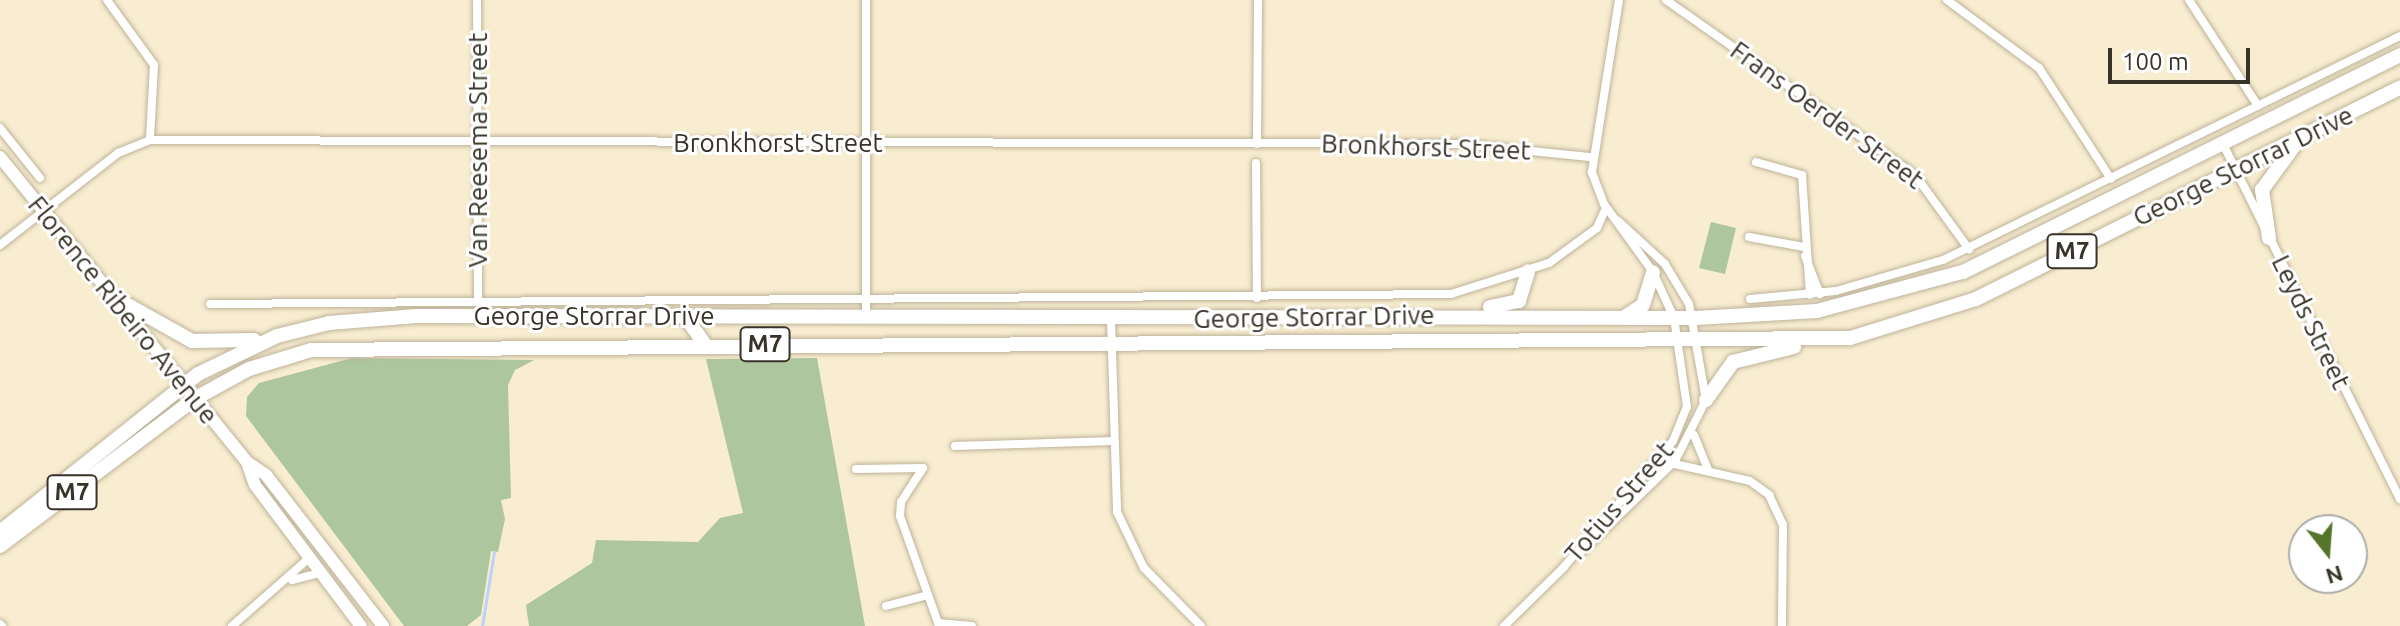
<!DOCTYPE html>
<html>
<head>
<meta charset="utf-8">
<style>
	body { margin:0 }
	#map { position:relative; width:2400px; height:626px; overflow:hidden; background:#f8edd1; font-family:Ubuntu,sans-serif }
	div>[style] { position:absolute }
	.green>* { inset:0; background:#aec69e }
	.stream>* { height:3px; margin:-1.5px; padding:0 1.5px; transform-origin:1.5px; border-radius:1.5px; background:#bdd2fa }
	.roads { filter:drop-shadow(0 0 2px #beb399) drop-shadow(0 0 2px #beb399) }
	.street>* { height:8px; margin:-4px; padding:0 4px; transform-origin:4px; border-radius:4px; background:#fff }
	.secondary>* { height:12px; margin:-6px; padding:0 6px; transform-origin:6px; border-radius:6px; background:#fff }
	.primary>* { height:14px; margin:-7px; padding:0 7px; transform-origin:7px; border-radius:7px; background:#fff }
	span { translate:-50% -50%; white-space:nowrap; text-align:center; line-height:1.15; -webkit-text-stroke:6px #fff; paint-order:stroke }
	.shield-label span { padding:2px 6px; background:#fff; border:2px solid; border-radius:6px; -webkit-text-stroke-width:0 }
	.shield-label { font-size:24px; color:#383328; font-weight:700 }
	.street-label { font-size:26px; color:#383328 }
	.north { position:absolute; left:2288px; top:514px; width:80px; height:80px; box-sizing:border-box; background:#fff; border:2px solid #afada9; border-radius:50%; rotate:163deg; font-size:22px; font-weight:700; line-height:32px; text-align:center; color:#383328 }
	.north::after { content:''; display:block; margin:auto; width:28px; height:36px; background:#55752b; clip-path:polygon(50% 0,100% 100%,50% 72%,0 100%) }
	.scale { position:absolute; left:2108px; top:48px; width:142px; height:36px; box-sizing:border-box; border:4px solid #383328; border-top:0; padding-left:10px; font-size:24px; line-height:28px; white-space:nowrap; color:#383328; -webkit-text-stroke:6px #fff; paint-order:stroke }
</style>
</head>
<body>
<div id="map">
	<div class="green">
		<div style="clip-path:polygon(1711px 222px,1736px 228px,1725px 274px,1699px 268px)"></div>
		<div style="clip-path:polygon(352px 358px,534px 360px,515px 370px,508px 385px,511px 498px,501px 500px,505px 519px,498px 552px,491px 551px,481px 615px,467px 626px,404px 626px,246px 416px,247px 397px,259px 383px)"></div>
		<div style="clip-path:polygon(817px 358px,865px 626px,529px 626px,526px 605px,592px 563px,596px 540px,698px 542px,720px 518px,743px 513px,706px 359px)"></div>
	</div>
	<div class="stream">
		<div style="left:482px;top:626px;width:75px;rotate:-80.8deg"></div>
	</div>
	<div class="roads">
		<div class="street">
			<div style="left:107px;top:0;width:80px;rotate:54.1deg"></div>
			<div style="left:154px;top:65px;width:75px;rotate:93.1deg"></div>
			<div style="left:477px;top:0;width:301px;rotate:89.8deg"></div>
			<div style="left:1666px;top:0;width:304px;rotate:35.1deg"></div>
			<div style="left:1915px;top:175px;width:92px;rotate:53.9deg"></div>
			<div style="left:1947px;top:0;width:114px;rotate:36.5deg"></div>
			<div style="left:2039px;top:68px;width:132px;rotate:57deg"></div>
			<div style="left:2189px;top:0;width:126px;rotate:56.9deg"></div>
			<div style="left:0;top:128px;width:64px;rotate:51.3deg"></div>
			<div style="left:1257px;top:144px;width:144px;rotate:-89.6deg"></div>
			<div style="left:2223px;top:144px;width:397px;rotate:63.5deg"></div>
			<div style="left:1756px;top:162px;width:48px;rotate:15.8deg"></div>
			<div style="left:1802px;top:175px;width:120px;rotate:86.2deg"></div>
			<div style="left:1256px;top:163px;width:135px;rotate:89.6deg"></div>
			<div style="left:1749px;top:237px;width:56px;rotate:10.3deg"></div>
			<div style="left:0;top:245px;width:150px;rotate:-37.9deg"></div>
			<div style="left:118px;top:153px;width:35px;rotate:-22deg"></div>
			<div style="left:150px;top:140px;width:1311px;rotate:0.17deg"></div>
			<div style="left:1461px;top:144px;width:130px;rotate:5.8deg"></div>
			<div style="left:1805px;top:256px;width:41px;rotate:68.5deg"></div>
			<div style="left:1750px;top:299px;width:86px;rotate:-5.3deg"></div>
			<div style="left:1836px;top:291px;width:111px;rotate:-16.2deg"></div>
			<div style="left:1943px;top:260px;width:509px;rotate:-26.11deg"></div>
			<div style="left:210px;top:304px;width:1241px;rotate:-0.46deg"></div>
			<div style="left:1451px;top:294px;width:103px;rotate:-17.6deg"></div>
			<div style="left:1549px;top:263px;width:59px;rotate:-36.1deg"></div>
			<div style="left:1597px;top:228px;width:22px;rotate:-66deg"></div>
			<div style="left:866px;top:317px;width:317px;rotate:-90deg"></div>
			<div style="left:1111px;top:319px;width:193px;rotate:88.2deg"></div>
			<div style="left:1117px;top:512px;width:62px;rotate:64.3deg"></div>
			<div style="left:1144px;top:568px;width:81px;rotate:45.5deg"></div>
			<div style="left:1694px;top:435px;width:38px;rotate:68deg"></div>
			<div style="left:955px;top:446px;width:159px;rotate:-1.8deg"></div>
			<div style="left:1657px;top:460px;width:95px;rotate:12.7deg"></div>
			<div style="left:1750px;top:481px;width:24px;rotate:36deg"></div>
			<div style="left:1769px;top:495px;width:33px;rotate:65deg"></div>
			<div style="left:1783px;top:525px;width:101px;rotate:90.6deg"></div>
			<div style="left:856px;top:469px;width:67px;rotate:-0.9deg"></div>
			<div style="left:923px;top:468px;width:40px;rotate:122.9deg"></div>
			<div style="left:901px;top:502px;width:14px;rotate:94deg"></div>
			<div style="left:900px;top:516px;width:114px;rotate:70.4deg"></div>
			<div style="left:938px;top:623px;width:34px;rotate:5deg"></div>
			<div style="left:1580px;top:553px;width:132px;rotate:-44.1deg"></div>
			<div style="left:1675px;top:461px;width:68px;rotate:-63.1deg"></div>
			<div style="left:1706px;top:400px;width:97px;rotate:-100deg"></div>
			<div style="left:1689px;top:304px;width:47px;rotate:-121deg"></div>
			<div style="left:1665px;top:264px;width:64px;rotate:-137.5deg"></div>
			<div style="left:1562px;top:569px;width:169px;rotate:-49.1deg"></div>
			<div style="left:1673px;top:441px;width:37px;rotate:-68deg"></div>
			<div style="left:1687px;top:407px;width:90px;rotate:-98.3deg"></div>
			<div style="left:1674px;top:318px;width:51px;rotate:-114.5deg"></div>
			<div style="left:1653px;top:272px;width:84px;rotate:-125.8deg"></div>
			<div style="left:1604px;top:204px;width:34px;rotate:-111deg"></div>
			<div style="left:1592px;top:172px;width:174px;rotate:-81.1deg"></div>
			<div style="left:292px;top:580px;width:29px;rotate:-14deg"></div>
			<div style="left:886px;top:606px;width:43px;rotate:-14.7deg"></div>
			<div style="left:0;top:624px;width:3px;rotate:45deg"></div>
			<div style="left:232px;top:626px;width:101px;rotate:-41.4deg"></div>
			<div style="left:1504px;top:626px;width:84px;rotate:-44.5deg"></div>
		</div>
		<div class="secondary">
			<div style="left:0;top:157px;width:392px;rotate:51deg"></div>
			<div style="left:247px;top:462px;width:24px;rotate:71deg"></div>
			<div style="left:255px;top:485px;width:176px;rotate:53.1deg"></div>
			<div style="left:247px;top:462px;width:23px;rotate:34deg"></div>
			<div style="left:266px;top:475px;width:191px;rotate:52.2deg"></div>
		</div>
		<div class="primary">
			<div style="left:2269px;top:238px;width:49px;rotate:-98.3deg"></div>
			<div style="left:2262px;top:190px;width:54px;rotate:-54deg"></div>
			<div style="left:119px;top:300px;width:84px;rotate:29.3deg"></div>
			<div style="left:192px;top:341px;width:62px;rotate:-0.9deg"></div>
			<div style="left:1490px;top:307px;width:30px;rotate:-12deg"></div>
			<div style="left:1519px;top:301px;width:31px;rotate:-73deg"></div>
			<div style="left:685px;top:316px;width:35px;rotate:55deg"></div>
			<div style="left:1626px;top:316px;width:20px;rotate:-33deg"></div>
			<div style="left:1643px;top:305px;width:34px;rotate:-73deg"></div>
			<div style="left:1706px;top:400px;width:47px;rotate:-54.6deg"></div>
			<div style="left:1733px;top:362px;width:63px;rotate:-13.8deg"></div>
			<div style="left:0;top:532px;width:253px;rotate:-38.6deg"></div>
			<div style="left:198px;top:374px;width:88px;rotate:-25.7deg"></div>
			<div style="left:277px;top:336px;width:54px;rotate:-14deg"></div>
			<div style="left:329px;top:323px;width:88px;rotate:-4.5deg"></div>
			<div style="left:417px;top:316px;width:1279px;rotate:0.09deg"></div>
			<div style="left:1696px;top:318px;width:121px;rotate:-3.3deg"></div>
			<div style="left:1817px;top:311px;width:151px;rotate:-15deg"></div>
			<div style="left:1963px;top:272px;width:488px;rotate:-26.4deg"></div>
			<div style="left:0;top:546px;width:246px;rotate:-37.1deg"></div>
			<div style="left:196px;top:398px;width:60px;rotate:-28.7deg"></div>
			<div style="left:249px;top:369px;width:65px;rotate:-17deg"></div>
			<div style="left:311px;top:350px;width:1539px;rotate:-0.45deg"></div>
			<div style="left:1850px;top:338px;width:132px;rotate:-17.2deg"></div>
			<div style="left:1976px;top:299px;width:474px;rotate:-26.5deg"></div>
		</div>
	</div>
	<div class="shield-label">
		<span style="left:2072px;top:251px">M7</span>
		<span style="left:765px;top:344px">M7</span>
		<span style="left:72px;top:492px">M7</span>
	</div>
	<div class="street-label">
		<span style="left:1827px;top:115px;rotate:36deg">Frans Oerder Street</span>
		<span style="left:778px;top:143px">Bronkhorst Street</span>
		<span style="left:1426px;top:147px;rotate:2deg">Bronkhorst Street</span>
		<span style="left:478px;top:150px;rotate:-90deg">Van Reesema Street</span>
		<span style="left:2243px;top:166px;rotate:-26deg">George Storrar Drive</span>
		<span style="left:123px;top:310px;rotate:51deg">Florence Ribeiro Avenue</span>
		<span style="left:594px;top:316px">George Storrar Drive</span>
		<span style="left:1314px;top:317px;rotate:-1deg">George Storrar Drive</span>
		<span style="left:2311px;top:322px;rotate:64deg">Leyds Street</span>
		<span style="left:1619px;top:502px;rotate:-49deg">Totius Street</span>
	</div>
	<div class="north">N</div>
	<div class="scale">100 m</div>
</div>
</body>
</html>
